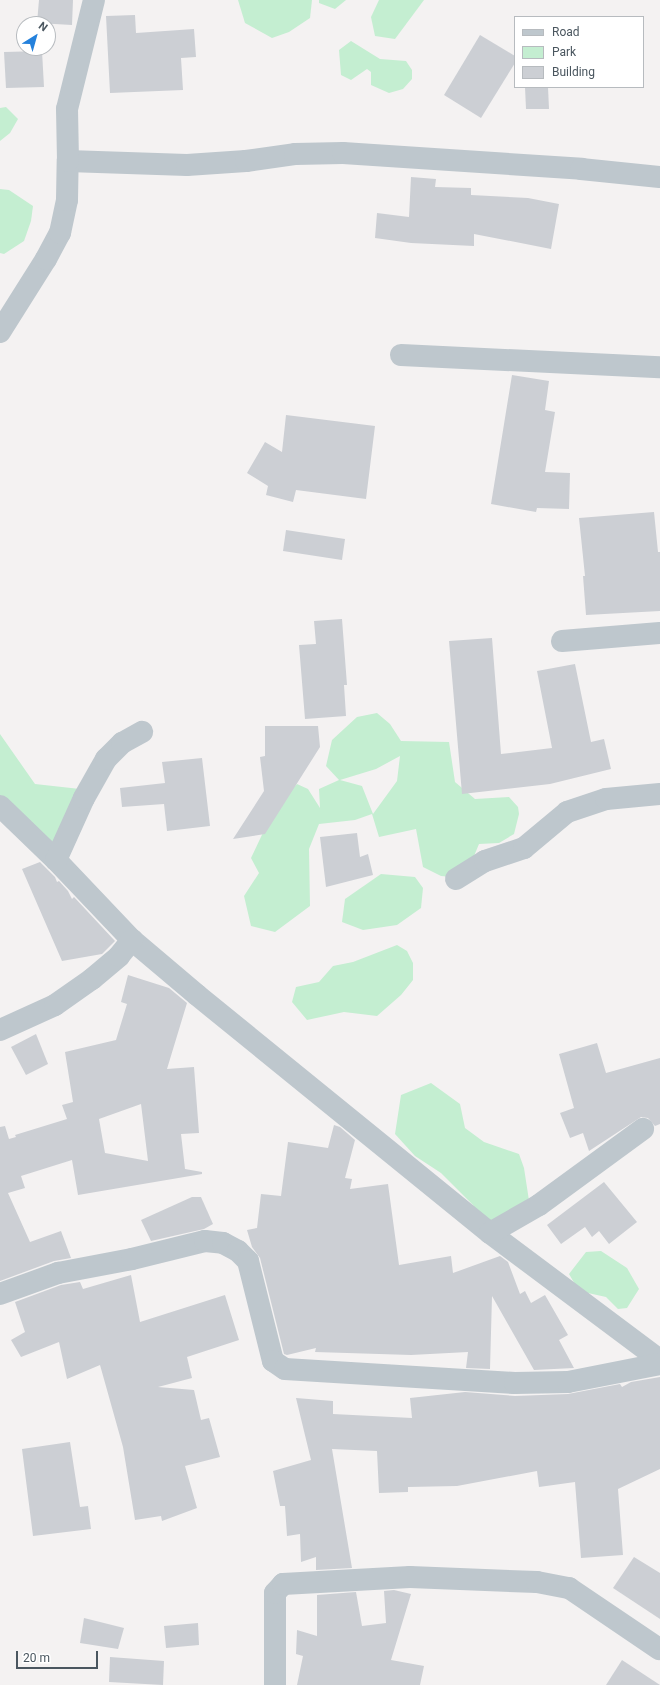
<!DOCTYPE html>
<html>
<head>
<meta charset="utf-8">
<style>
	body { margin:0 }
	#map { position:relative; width:660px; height:1685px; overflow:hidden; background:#f4f2f2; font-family:Roboto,sans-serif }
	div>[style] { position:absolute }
	.green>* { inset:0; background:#c4eed1 }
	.building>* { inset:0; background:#cccfd4 }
	.minor>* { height:22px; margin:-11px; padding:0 11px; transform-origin:11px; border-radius:11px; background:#bec7cd }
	span { translate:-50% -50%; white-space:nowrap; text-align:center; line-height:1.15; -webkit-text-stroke:3px #fff; paint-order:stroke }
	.legend { position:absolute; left:514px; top:16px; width:130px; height:72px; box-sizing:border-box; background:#fff; border:1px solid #b7bbbf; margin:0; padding:5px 7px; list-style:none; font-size:12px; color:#4a565f }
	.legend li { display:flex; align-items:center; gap:8px; height:20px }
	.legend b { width:20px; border:1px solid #b7bbbf }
	.north { position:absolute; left:16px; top:16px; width:40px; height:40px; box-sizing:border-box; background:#fff; border:1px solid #b7bbbf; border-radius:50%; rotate:37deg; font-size:11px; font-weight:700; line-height:16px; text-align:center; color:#4a565f }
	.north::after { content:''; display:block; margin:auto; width:14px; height:18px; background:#2481dc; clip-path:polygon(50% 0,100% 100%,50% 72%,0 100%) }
	.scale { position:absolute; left:16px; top:1651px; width:82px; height:18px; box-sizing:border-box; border:2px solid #4a565f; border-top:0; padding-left:5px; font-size:12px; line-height:14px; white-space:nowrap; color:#4a565f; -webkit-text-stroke:3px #fff; paint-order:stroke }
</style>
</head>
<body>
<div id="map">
	<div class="green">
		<div style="clip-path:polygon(238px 0,312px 0,310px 18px,289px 32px,272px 38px,245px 23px)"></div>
		<div style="clip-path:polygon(319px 0,346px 0,335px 9px,319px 3px)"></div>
		<div style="clip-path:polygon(379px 0,424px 0,395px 39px,375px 36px,371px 17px)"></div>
		<div style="clip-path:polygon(351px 41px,380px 59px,406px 61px,412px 70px,412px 79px,403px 89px,389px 93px,371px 85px,371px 72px,367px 69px,351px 80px,341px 75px,339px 50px)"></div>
		<div style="clip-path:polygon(6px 107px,18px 119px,10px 133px,0 141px,0 108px)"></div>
		<div style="clip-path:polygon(0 189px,9px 190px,33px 206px,31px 221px,24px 241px,4px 254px,0 253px)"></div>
		<div style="clip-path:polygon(evenodd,377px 713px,390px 724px,401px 741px,449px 742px,455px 782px,475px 799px,509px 797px,518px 807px,519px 814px,514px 834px,499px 843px,479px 844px,474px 856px,474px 879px,441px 876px,423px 867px,416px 829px,379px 837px,372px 814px,355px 820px,319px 824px,309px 849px,310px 906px,275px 932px,251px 926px,244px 896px,259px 873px,251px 858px,276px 805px,297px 784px,308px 789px,320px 808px,319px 789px,339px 780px,326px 766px,332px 740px,357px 717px,377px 713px,400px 756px,397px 781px,373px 814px,362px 786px,340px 780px,376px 769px,400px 756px)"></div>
		<div style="clip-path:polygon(0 734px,35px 784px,80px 789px,53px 848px,0 800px)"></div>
		<div style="clip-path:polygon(381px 874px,415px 877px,423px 888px,421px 908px,397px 925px,363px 930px,342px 922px,345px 899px)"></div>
		<div style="clip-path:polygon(397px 945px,407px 951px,413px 963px,413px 980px,401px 995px,377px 1016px,344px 1012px,307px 1020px,292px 1002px,296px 987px,319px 982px,333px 966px,353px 962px)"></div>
		<div style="clip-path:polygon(431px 1083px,460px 1104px,465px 1128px,484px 1142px,519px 1154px,524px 1168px,530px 1207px,490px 1241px,473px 1205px,441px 1173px,415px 1156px,395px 1134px,401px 1095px)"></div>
		<div style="clip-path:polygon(601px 1251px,627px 1268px,639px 1289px,627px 1308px,618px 1309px,606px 1297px,579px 1291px,569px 1274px,586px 1252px)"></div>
	</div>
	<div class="building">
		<div style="clip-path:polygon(39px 0,73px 0,72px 25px,37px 23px)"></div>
		<div style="clip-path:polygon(135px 15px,136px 33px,194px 29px,196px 57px,181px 58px,183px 90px,110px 93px,106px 16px)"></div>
		<div style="clip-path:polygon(480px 35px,515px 56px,515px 63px,481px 118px,444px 95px)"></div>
		<div style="clip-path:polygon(42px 51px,44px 87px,6px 88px,4px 52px)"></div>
		<div style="clip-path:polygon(525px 87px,548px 87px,549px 109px,526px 109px)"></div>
		<div style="clip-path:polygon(411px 177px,436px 179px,435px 187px,471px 188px,471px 195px,528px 198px,559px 204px,551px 249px,474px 234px,474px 246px,411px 243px,375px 238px,377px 213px,409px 217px)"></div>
		<div style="clip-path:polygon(512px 375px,549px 381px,545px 410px,555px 412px,545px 472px,570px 473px,569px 509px,537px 508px,536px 512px,491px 504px)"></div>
		<div style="clip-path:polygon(286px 415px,375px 426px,366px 499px,296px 490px,293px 502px,266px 495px,268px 486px,247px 473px,265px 442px,282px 452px)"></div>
		<div style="clip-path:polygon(654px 512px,658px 552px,660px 552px,660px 611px,586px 615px,583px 576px,585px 576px,579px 518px)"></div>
		<div style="clip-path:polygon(286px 530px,345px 539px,342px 560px,283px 551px)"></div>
		<div style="clip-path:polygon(342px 619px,347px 685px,344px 685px,346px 716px,305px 719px,299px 645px,316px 644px,314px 621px)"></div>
		<div style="clip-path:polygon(492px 638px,501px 754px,552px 748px,537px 671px,575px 664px,591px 742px,604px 739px,611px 769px,550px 784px,462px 794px,449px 641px)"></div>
		<div style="clip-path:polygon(265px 726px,318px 726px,320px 747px,265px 834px,233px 839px,264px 791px,260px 757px,265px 756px)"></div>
		<div style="clip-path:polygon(202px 758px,210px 826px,167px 831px,164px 804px,122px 807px,120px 788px,165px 783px,162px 762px)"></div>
		<div style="clip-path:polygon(357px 833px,360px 857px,368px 854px,373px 875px,326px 887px,320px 837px)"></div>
		<div style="clip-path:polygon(40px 862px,55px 877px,57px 882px,59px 881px,68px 891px,72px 899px,74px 897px,115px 941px,102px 954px,62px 961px,22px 869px)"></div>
		<div style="clip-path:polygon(evenodd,128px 975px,169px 988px,187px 1003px,167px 1069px,194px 1067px,199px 1133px,181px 1134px,185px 1169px,202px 1172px,202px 1174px,78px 1195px,72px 1160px,21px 1176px,25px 1188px,8px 1193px,30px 1242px,61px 1231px,71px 1258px,54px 1261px,0 1281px,0 1127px,5px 1126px,9px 1139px,16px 1137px,15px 1135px,67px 1119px,62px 1105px,73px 1102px,65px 1052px,116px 1040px,127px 1004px,121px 1002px,128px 975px,141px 1104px,148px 1161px,105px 1153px,99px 1119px,141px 1104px)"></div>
		<div style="clip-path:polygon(36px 1034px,48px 1064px,26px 1075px,11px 1047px)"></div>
		<div style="clip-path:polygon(597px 1043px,606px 1073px,660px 1058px,660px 1124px,655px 1126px,648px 1118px,641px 1117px,589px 1151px,583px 1133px,570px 1138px,560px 1113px,574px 1108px,559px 1054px)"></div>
		<div style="clip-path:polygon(334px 1125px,340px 1127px,355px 1140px,345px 1178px,352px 1179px,350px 1189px,388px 1184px,399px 1265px,451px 1256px,453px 1273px,500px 1256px,508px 1262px,520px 1294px,525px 1291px,531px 1303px,545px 1295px,568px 1335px,559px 1340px,574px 1368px,534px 1370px,492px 1296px,490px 1369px,466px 1368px,468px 1352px,411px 1355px,315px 1352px,316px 1348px,287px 1355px,284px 1354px,260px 1258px,252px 1247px,247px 1230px,257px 1228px,261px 1194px,281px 1196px,288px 1142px,328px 1148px)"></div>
		<div style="clip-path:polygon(604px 1182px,637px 1222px,609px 1244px,599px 1231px,592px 1237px,585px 1227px,561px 1244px,547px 1225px)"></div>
		<div style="clip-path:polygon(192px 1197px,201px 1197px,213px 1224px,204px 1229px,151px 1241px,141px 1220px)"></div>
		<div style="clip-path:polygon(131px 1275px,140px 1322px,225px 1295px,239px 1340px,187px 1357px,192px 1378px,158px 1387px,194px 1390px,201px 1420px,209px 1418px,220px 1457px,185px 1466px,197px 1508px,162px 1521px,161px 1516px,135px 1520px,123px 1447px,100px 1365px,67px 1379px,59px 1342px,21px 1357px,11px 1340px,25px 1332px,15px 1302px,61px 1285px,80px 1282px,83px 1289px)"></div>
		<div style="clip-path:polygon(660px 1377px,660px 1469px,618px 1489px,623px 1555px,581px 1558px,575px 1482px,539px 1487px,537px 1471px,457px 1486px,408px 1487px,408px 1492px,379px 1493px,377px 1451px,332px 1449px,352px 1568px,316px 1570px,316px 1557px,301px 1562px,300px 1534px,287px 1536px,285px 1506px,280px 1506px,273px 1471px,311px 1460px,296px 1398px,333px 1401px,333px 1414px,412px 1418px,410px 1398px,465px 1392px,515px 1396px,568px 1394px,620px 1384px,622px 1387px,631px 1382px)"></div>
		<div style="clip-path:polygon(70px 1442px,80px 1507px,88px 1506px,91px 1529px,33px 1536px,22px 1449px)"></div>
		<div style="clip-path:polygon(634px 1557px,660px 1573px,660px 1619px,613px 1588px)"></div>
		<div style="clip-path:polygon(394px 1590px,411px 1594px,391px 1660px,424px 1666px,420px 1685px,297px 1685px,303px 1656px,296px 1654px,297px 1630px,317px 1636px,317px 1595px,356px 1592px,362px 1626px,386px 1623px,384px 1591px)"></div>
		<div style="clip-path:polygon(84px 1618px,124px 1628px,118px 1649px,80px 1643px)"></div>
		<div style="clip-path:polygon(198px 1623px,199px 1645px,166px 1648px,164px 1626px)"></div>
		<div style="clip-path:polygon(110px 1657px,164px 1661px,163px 1685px,109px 1682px)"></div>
		<div style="clip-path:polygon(622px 1660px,660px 1685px,606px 1685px)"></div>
	</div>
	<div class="minor">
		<div style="left:68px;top:161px;width:119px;rotate:1.9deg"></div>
		<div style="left:187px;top:165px;width:59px;rotate:-3.9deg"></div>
		<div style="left:246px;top:161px;width:49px;rotate:-8.1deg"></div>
		<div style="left:295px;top:154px;width:48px;rotate:-1.2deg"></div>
		<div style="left:343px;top:153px;width:239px;rotate:3.8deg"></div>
		<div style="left:581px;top:169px;width:79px;rotate:5.8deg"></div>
		<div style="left:0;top:332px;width:86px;rotate:-57.8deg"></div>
		<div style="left:46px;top:259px;width:30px;rotate:-62deg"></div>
		<div style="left:60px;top:233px;width:34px;rotate:-78deg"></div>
		<div style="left:67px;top:200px;width:39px;rotate:-89deg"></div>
		<div style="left:68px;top:161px;width:52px;rotate:-91.1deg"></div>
		<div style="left:67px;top:109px;width:112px;rotate:-76.1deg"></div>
		<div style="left:401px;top:355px;width:259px;rotate:2.7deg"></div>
		<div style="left:562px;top:641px;width:98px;rotate:-4.7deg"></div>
		<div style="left:0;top:806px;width:78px;rotate:44deg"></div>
		<div style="left:56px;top:860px;width:110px;rotate:46.5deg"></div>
		<div style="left:132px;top:940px;width:85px;rotate:40.2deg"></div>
		<div style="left:197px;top:995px;width:377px;rotate:39.1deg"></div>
		<div style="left:490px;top:1233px;width:212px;rotate:36.8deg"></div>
		<div style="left:56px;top:860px;width:68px;rotate:-65.7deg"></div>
		<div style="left:84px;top:798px;width:45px;rotate:-60.6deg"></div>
		<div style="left:106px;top:759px;width:23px;rotate:-45deg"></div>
		<div style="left:122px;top:743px;width:23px;rotate:-29deg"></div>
		<div style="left:456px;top:879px;width:34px;rotate:-32deg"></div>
		<div style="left:485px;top:861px;width:41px;rotate:-18.4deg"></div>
		<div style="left:524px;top:848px;width:56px;rotate:-39.9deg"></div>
		<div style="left:567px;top:812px;width:41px;rotate:-18.4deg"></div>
		<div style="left:606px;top:799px;width:54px;rotate:-5.3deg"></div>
		<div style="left:0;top:1030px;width:60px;rotate:-24.4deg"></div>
		<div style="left:55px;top:1005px;width:45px;rotate:-35.1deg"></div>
		<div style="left:92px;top:979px;width:35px;rotate:-40deg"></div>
		<div style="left:119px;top:956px;width:21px;rotate:-51deg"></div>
		<div style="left:490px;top:1233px;width:56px;rotate:-29.7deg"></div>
		<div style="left:539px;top:1205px;width:129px;rotate:-36.2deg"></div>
		<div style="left:0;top:1294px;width:62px;rotate:-19.9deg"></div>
		<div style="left:58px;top:1273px;width:75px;rotate:-10.7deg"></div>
		<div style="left:132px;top:1259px;width:75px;rotate:-13.9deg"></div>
		<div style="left:205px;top:1241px;width:18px;rotate:6deg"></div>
		<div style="left:223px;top:1243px;width:17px;rotate:28deg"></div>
		<div style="left:238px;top:1251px;width:14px;rotate:45deg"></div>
		<div style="left:248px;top:1261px;width:103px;rotate:76deg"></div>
		<div style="left:273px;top:1361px;width:14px;rotate:34deg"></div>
		<div style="left:285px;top:1369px;width:230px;rotate:3.5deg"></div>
		<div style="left:515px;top:1383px;width:53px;rotate:-1.1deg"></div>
		<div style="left:568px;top:1382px;width:94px;rotate:-11.1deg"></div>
		<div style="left:275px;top:1685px;width:92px;rotate:-90deg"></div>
		<div style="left:275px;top:1593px;width:12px;rotate:-48deg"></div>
		<div style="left:283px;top:1584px;width:127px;rotate:-3.2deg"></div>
		<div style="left:410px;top:1577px;width:127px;rotate:2.3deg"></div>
		<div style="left:537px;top:1582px;width:33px;rotate:11deg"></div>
		<div style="left:569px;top:1588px;width:109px;rotate:34.1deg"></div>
	</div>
	<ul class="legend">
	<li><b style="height:5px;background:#bec7cd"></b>Road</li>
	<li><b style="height:11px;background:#c4eed1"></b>Park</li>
	<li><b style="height:11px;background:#cccfd4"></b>Building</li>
	</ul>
	<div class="north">N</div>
	<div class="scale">20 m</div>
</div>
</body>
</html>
